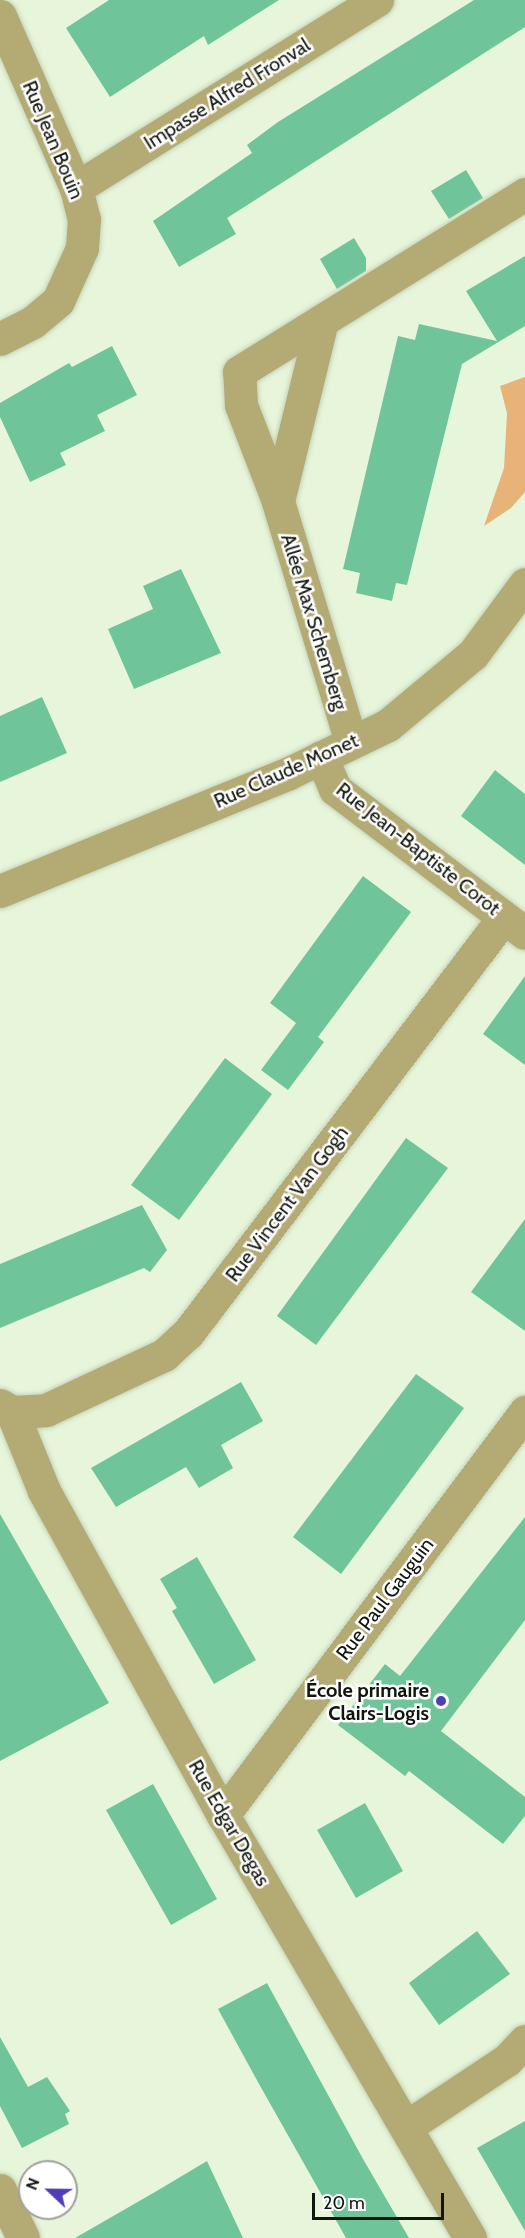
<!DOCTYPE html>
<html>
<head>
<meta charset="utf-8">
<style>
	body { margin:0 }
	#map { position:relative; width:525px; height:2238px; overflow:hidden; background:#e7f6da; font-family:Cabin,sans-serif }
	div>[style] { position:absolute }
	.green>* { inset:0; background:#e7b378 }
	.building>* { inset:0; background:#70c49a }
	.roads { filter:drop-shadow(0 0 2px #c5d2b9) drop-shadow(0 0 2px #c5d2b9) }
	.street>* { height:33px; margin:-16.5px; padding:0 16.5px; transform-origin:16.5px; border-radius:16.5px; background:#b3aa74 }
	.dots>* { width:16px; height:16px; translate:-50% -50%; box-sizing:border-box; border:3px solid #fff; border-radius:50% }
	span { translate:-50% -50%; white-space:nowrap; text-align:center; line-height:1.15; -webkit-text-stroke:5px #fff; paint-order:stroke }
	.street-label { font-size:20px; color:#11160d }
	.poi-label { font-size:20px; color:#11160d; font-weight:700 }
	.right { translate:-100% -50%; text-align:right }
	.north { position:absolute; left:18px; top:2160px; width:60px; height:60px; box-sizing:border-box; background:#fff; border:2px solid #a0a29e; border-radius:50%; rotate:292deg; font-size:16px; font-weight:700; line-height:24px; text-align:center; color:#11160d }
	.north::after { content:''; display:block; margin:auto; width:21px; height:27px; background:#503eb6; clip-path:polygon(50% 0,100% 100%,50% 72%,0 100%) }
	.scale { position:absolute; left:312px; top:2193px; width:132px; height:27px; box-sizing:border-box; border:3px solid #11160d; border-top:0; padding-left:8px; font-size:18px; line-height:21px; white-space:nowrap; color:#11160d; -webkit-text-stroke:4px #fff; paint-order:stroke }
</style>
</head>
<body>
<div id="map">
	<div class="green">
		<div style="clip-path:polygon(525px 377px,525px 492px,511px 508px,484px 526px,504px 468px,507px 413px,500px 386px)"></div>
	</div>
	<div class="building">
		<div style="clip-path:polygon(109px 0,279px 0,208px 45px,204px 36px,110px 97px,66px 28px)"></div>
		<div style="clip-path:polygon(474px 0,525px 0,525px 27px,227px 218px,236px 234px,179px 267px,153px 221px,252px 153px,247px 145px,278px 122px)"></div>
		<div style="clip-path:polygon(466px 170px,483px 198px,449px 219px,431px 191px)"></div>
		<div style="clip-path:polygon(354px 238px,366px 258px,366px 271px,337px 289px,320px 259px)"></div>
		<div style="clip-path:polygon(525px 256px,525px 326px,462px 364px,407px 585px,396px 583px,392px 601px,356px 593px,360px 573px,343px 569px,398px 336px,415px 340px,419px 324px,497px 341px,466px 291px)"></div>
		<div style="clip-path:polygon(112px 346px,137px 395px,97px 415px,105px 431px,60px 453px,66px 465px,30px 482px,0 417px,0 403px,69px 363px,72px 367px)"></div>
		<div style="clip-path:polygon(181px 569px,221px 653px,134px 689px,108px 629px,153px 609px,143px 586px)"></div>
		<div style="clip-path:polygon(42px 697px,67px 753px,0 782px,0 716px)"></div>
		<div style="clip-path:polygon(495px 770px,525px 794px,525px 865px,461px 816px)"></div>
		<div style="clip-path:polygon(363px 876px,411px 912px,318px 1037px,324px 1042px,288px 1090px,261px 1070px,296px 1023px,270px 1003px)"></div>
		<div style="clip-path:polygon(525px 976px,525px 1065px,483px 1034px)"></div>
		<div style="clip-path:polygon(225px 1058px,272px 1094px,179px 1220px,131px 1185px)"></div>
		<div style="clip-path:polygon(406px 1138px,448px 1168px,316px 1345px,277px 1316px)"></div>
		<div style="clip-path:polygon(142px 1205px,167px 1250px,150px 1272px,144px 1268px,0 1328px,0 1264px)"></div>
		<div style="clip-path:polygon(525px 1219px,525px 1331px,471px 1292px)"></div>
		<div style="clip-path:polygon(416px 1374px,464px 1408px,341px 1574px,293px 1537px)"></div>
		<div style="clip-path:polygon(241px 1382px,263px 1421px,221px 1445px,233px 1468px,199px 1488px,186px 1467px,116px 1507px,91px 1468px)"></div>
		<div style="clip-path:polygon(0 1514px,109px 1703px,0 1761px)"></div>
		<div style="clip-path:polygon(525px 1517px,525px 1620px,441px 1731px,525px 1797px,525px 1816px,503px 1844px,409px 1771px,405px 1776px,338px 1725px,385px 1664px,400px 1676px)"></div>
		<div style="clip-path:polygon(197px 1557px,256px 1660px,214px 1684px,172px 1611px,177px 1608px,160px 1579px)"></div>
		<div style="clip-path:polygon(153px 1784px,217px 1899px,171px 1925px,106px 1810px)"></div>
		<div style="clip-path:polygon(365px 1803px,403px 1871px,356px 1898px,317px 1830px)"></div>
		<div style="clip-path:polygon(477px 1931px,510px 1974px,439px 2025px,409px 1983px)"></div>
		<div style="clip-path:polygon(267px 1983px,363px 2159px,409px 2238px,346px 2238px,259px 2084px,218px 2009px)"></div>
		<div style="clip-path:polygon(0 2037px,28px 2087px,47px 2077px,70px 2111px,65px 2114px,69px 2124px,22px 2148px,0 2106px)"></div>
		<div style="clip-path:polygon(525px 2121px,525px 2231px,477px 2148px)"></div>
		<div style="clip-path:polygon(207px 2161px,243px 2238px,75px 2238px,155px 2192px)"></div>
	</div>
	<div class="roads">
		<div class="street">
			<div style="left:0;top:16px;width:188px;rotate:66.2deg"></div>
			<div style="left:76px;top:188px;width:32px;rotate:76deg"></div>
			<div style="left:84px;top:219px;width:29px;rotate:94deg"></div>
			<div style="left:82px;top:248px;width:58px;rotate:114.4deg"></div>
			<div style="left:58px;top:301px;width:33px;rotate:140deg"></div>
			<div style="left:33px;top:322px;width:37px;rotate:153deg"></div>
			<div style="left:76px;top:188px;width:355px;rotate:-32deg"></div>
			<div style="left:278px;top:501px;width:186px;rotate:-76.3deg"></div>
			<div style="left:351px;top:742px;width:252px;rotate:-106.9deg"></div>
			<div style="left:278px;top:501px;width:103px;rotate:-111.1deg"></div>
			<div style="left:241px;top:405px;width:33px;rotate:-93deg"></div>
			<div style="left:239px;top:372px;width:337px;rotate:-31.9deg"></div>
			<div style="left:321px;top:757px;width:35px;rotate:66deg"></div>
			<div style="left:335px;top:789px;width:238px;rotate:37.2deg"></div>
			<div style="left:0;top:891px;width:310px;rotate:-22.2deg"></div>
			<div style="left:287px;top:774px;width:112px;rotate:-25.9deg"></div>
			<div style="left:388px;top:725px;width:111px;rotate:-39.9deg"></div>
			<div style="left:473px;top:654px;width:87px;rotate:-53.4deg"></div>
			<div style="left:0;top:1405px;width:14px;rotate:30deg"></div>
			<div style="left:12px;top:1412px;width:85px;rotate:67.9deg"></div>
			<div style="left:44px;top:1491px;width:370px;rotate:61.1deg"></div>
			<div style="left:223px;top:1815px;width:490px;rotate:59.7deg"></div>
			<div style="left:12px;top:1412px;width:34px;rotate:-3deg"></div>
			<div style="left:46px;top:1410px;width:130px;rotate:-25deg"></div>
			<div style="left:164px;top:1355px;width:33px;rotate:-43deg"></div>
			<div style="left:188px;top:1333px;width:522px;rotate:-52.78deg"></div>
			<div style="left:223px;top:1815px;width:504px;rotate:-53.15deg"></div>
			<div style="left:406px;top:2127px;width:121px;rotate:-33.6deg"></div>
			<div style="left:507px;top:2060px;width:26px;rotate:-47deg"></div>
			<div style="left:0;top:2190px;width:53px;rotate:64.4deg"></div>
		</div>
	</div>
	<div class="dots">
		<div style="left:441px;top:1701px;background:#503eb6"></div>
	</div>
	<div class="street-label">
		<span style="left:227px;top:94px;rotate:-32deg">Impasse Alfred Fronval</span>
		<span style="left:53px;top:140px;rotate:67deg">Rue Jean Bouin</span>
		<span style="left:314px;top:622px;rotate:73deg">Allée Max Schemberg</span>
		<span style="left:286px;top:771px;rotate:-24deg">Rue Claude Monet</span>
		<span style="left:418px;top:849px;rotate:38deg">Rue Jean-Baptiste Corot</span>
		<span style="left:287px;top:1204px;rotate:-53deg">Rue Vincent Van Gogh</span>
		<span style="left:385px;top:1599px;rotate:-53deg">Rue Paul Gauguin</span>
		<span style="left:229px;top:1823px;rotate:60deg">Rue Edgar Degas</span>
	</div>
	<div class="poi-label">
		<span class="right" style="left:429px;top:1702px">École primaire<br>Clairs-Logis</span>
	</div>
	<div class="north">N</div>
	<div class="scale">20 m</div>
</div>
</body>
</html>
